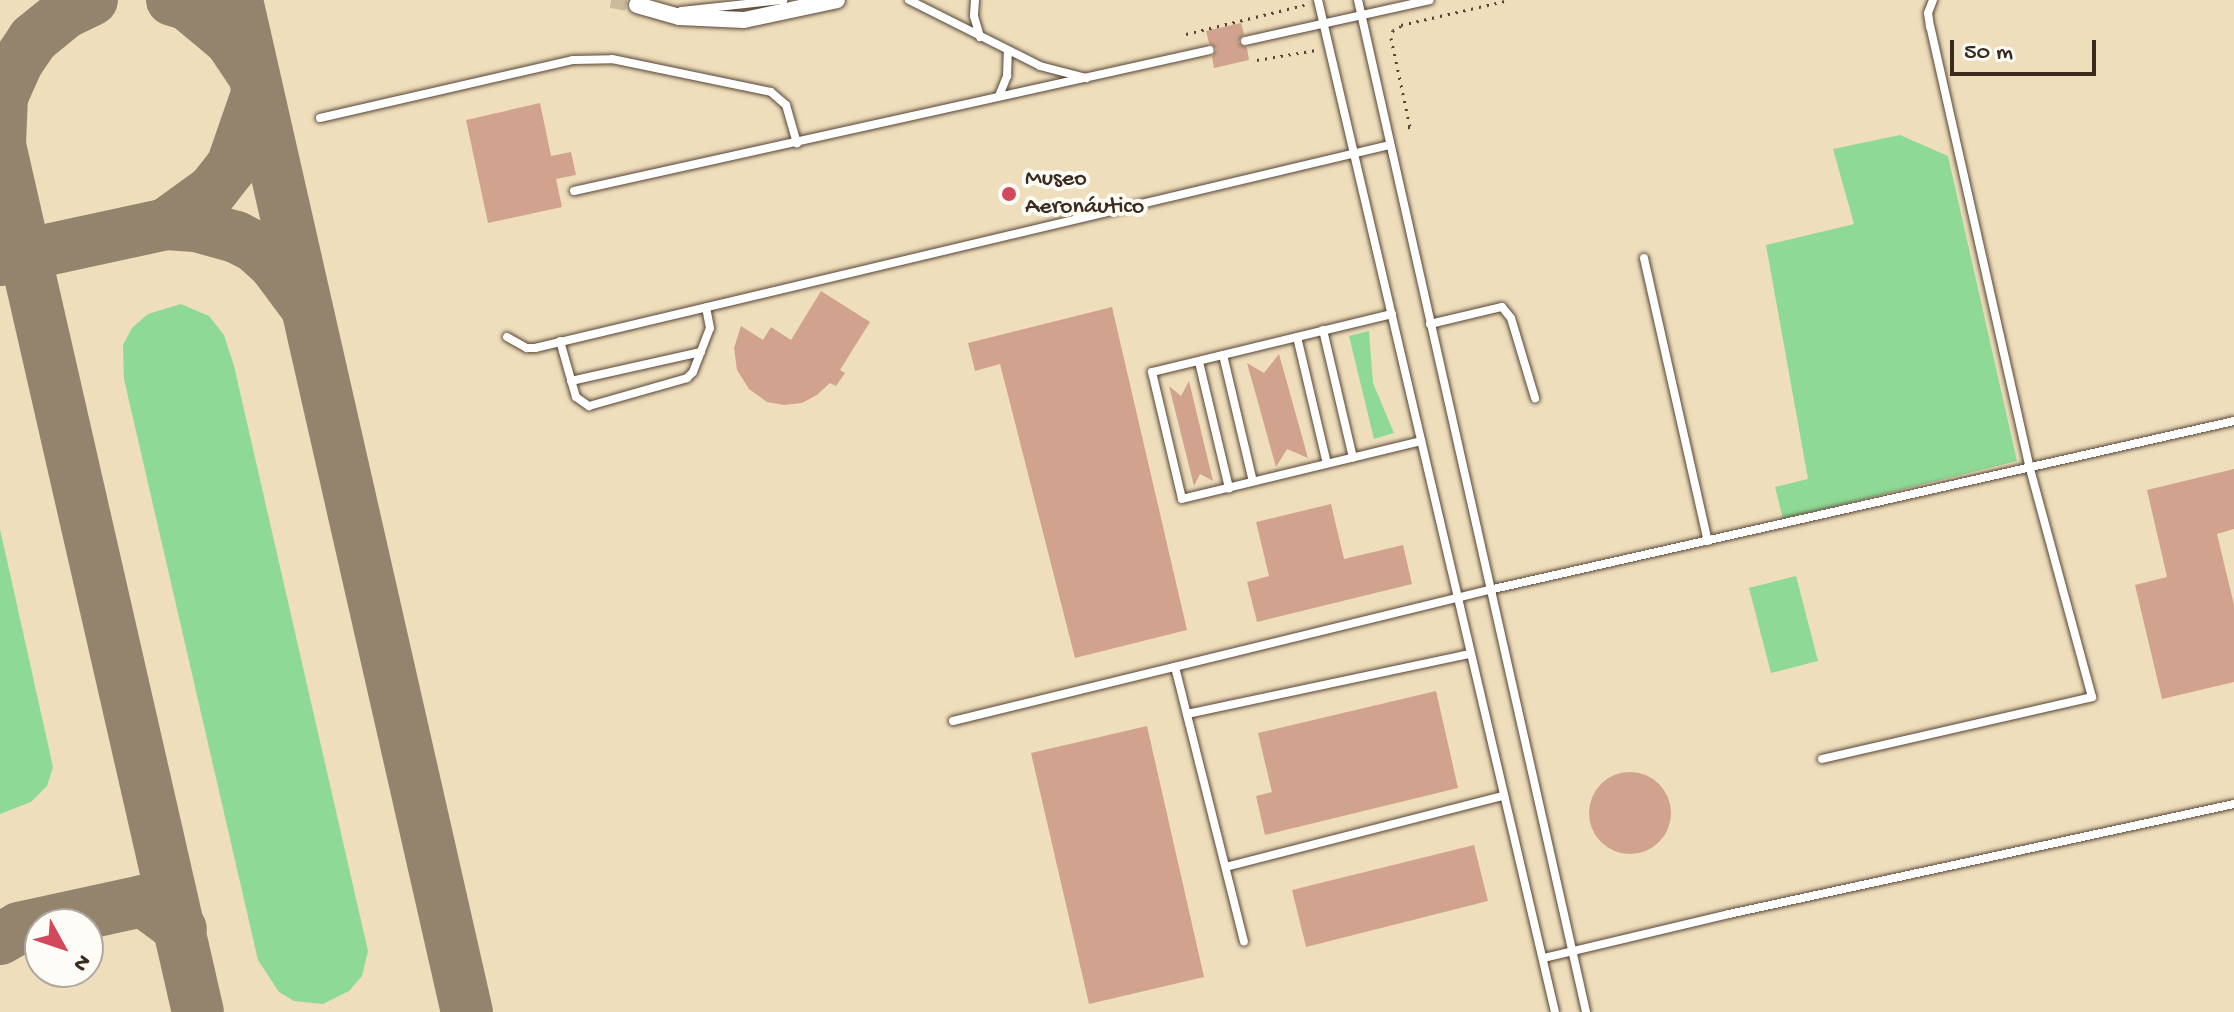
<!DOCTYPE html>
<html>
<head>
<meta charset="utf-8">
<style>
	body { margin:0 }
	#map { position:relative; width:2234px; height:1012px; overflow:hidden; background:#efdebc; font-family:"Gochi Hand",sans-serif }
	div>[style] { position:absolute }
	.green>* { inset:0; background:#8ed995 }
	.taxiway>* { height:52px; margin:-26px; padding:0 26px; transform-origin:26px; border-radius:26px; background:#95846d }
	.building>* { inset:0; background:#d1a38f }
	.round { border-radius:50% }
	.minor-tunnel>* { height:16px; margin-top:-8px; transform-origin:0; background:repeating-linear-gradient(90deg,#cbba9c 0 16px,transparent 0 24px) }
	.path>* { height:3px; margin-top:-1.5px; transform-origin:0; background:repeating-linear-gradient(90deg,#564536 0 2px,transparent 0 8px) }
	.roads { filter:drop-shadow(0 0 2px #564536) drop-shadow(0 0 2px #564536) }
	.service>* { height:8px; margin:-4px; padding:0 4px; transform-origin:4px; border-radius:4px; background:#fff }
	.minor>* { height:16px; margin:-8px; padding:0 8px; transform-origin:8px; border-radius:8px; background:#fff }
	.dots>* { width:22px; height:22px; translate:-50% -50%; box-sizing:border-box; border:4px solid #fdfcf7; border-radius:50% }
	span { translate:-50% -50%; white-space:nowrap; text-align:center; line-height:1.15; -webkit-text-stroke:8px #fdfcf7; paint-order:stroke }
	.poi-label { font-size:24px; color:#3b2a1e }
	.left { translate:0 -50%; text-align:left }
	.north { position:absolute; left:24px; top:908px; width:80px; height:80px; box-sizing:border-box; background:#fdfcf7; border:2px solid #afa8a0; border-radius:50%; rotate:130deg; font-size:22px; font-weight:700; line-height:32px; text-align:center; color:#3b2a1e }
	.north::after { content:''; display:block; margin:auto; width:28px; height:36px; background:#d1495b; clip-path:polygon(50% 0,100% 100%,50% 72%,0 100%) }
	.scale { position:absolute; left:1950px; top:40px; width:146px; height:36px; box-sizing:border-box; border:4px solid #3b2a1e; border-top:0; padding-left:10px; font-size:24px; line-height:28px; white-space:nowrap; color:#3b2a1e; -webkit-text-stroke:6px #fdfcf7; paint-order:stroke }
</style>
</head>
<body>
<div id="map">
	<div class="green">
		<div style="clip-path:polygon(1900px 135px,1948px 156px,2017px 461px,1783px 519px,1775px 487px,1808px 479px,1766px 245px,1854px 224px,1833px 149px)"></div>
		<div style="clip-path:polygon(181px 304px,209px 316px,224px 335px,234px 366px,368px 951px,362px 976px,349px 991px,323px 1004px,294px 1001px,279px 992px,258px 960px,124px 379px,123px 345px,132px 328px,148px 314px)"></div>
		<div style="clip-path:polygon(1369px 331px,1373px 383px,1394px 433px,1374px 439px,1349px 336px)"></div>
		<div style="clip-path:polygon(0 529px,53px 767px,47px 786px,31px 802px,0 814px)"></div>
		<div style="clip-path:polygon(1796px 576px,1818px 661px,1771px 673px,1749px 588px)"></div>
	</div>
	<div class="taxiway">
		<div style="left:172px;top:0;width:17px;rotate:17deg"></div>
		<div style="left:188px;top:5px;width:55px;rotate:39.8deg"></div>
		<div style="left:230px;top:40px;width:36px;rotate:56deg"></div>
		<div style="left:237px;top:0;width:1038px;rotate:77.2deg"></div>
		<div style="left:0;top:144px;width:47px;rotate:-87.6deg"></div>
		<div style="left:2px;top:97px;width:37px;rotate:-66deg"></div>
		<div style="left:17px;top:63px;width:29px;rotate:-56deg"></div>
		<div style="left:33px;top:39px;width:41px;rotate:-39.1deg"></div>
		<div style="left:65px;top:13px;width:30px;rotate:-26deg"></div>
		<div style="left:0;top:145px;width:889px;rotate:77.14deg"></div>
		<div style="left:166px;top:224px;width:58px;rotate:-35.9deg"></div>
		<div style="left:213px;top:190px;width:31px;rotate:-52deg"></div>
		<div style="left:232px;top:166px;width:76px;rotate:-70.9deg"></div>
		<div style="left:0;top:260px;width:170px;rotate:-12.2deg"></div>
		<div style="left:166px;top:224px;width:30px;rotate:4deg"></div>
		<div style="left:196px;top:226px;width:41px;rotate:15.4deg"></div>
		<div style="left:236px;top:237px;width:20px;rotate:27deg"></div>
		<div style="left:254px;top:246px;width:27px;rotate:42deg"></div>
		<div style="left:274px;top:264px;width:49px;rotate:53.4deg"></div>
		<div style="left:0;top:939px;width:22px;rotate:-30deg"></div>
		<div style="left:19px;top:928px;width:127px;rotate:-12.3deg"></div>
		<div style="left:143px;top:901px;width:47px;rotate:36.4deg"></div>
	</div>
	<div class="building">
		<div style="clip-path:polygon(1241px 23px,1244px 34px,1238px 42px,1247px 48px,1249px 60px,1214px 68px,1212px 57px,1217px 49px,1209px 43px,1206px 31px)"></div>
		<div style="clip-path:polygon(540px 103px,551px 156px,571px 152px,576px 175px,556px 179px,562px 207px,488px 223px,466px 120px)"></div>
		<div style="clip-path:polygon(821px 291px,870px 322px,840px 370px,845px 373px,836px 386px,830px 383px,817px 395px,802px 403px,784px 405px,767px 402px,749px 389px,737px 370px,734px 348px,741px 326px,763px 340px,771px 327px,791px 340px)"></div>
		<div style="clip-path:polygon(1112px 307px,1187px 630px,1075px 658px,1000px 364px,975px 371px,968px 343px)"></div>
		<div style="clip-path:polygon(1279px 354px,1308px 458px,1287px 449px,1276px 467px,1247px 363px,1264px 373px)"></div>
		<div style="clip-path:polygon(1189px 381px,1213px 481px,1200px 474px,1194px 486px,1169px 386px,1181px 396px)"></div>
		<div style="clip-path:polygon(2234px 469px,2234px 529px,2217px 534px,2234px 605px,2234px 682px,2162px 699px,2135px 585px,2167px 577px,2147px 490px)"></div>
		<div style="clip-path:polygon(1331px 504px,1344px 559px,1403px 545px,1412px 584px,1257px 622px,1247px 582px,1269px 576px,1256px 522px)"></div>
		<div style="clip-path:polygon(1436px 691px,1458px 788px,1265px 835px,1256px 796px,1272px 792px,1258px 733px)"></div>
		<div style="clip-path:polygon(1147px 726px,1204px 977px,1089px 1004px,1031px 753px)"></div>
		<div class="round" style="left:1589px;top:772px;width:82px;height:82px"></div>
		<div style="clip-path:polygon(1474px 845px,1488px 901px,1306px 947px,1292px 890px)"></div>
	</div>
	<div class="minor-tunnel">
		<div style="left:611px;top:0;width:26px;rotate:11deg"></div>
	</div>
	<div class="path">
		<div style="left:1401px;top:25px;width:111px;rotate:-13deg"></div>
		<div style="left:1401px;top:26px;width:9px;rotate:153deg"></div>
		<div style="left:1393px;top:30px;width:8px;rotate:104deg"></div>
		<div style="left:1391px;top:38px;width:91px;rotate:77.9deg"></div>
		<div style="left:1410px;top:127px;width:8px;rotate:173deg"></div>
		<div style="left:1186px;top:34px;width:122px;rotate:-13.8deg"></div>
		<div style="left:1257px;top:60px;width:60px;rotate:-9.6deg"></div>
	</div>
	<div class="roads">
		<div class="service">
			<div style="left:909px;top:0;width:147px;rotate:26.7deg"></div>
			<div style="left:1040px;top:66px;width:48px;rotate:14.6deg"></div>
			<div style="left:975px;top:0;width:16px;rotate:94deg"></div>
			<div style="left:974px;top:16px;width:22px;rotate:74deg"></div>
			<div style="left:1318px;top:0;width:1039px;rotate:76.82deg"></div>
			<div style="left:1358px;top:0;width:1037px;rotate:77.3deg"></div>
			<div style="left:681px;top:11px;width:103px;rotate:-6.2deg"></div>
			<div style="left:1245px;top:41px;width:189px;rotate:-12.5deg"></div>
			<div style="left:999px;top:96px;width:22px;rotate:-68deg"></div>
			<div style="left:1007px;top:76px;width:24px;rotate:-88deg"></div>
			<div style="left:320px;top:118px;width:260px;rotate:-12.9deg"></div>
			<div style="left:573px;top:60px;width:39px;rotate:-1deg"></div>
			<div style="left:612px;top:59px;width:162px;rotate:11.7deg"></div>
			<div style="left:771px;top:92px;width:20px;rotate:41deg"></div>
			<div style="left:786px;top:105px;width:40px;rotate:74deg"></div>
			<div style="left:574px;top:191px;width:651px;rotate:-12.5deg"></div>
			<div style="left:1644px;top:258px;width:290px;rotate:77.3deg"></div>
			<div style="left:1392px;top:314px;width:247px;rotate:166.4deg"></div>
			<div style="left:1152px;top:372px;width:130px;rotate:76.7deg"></div>
			<div style="left:1182px;top:499px;width:246px;rotate:-13.6deg"></div>
			<div style="left:1430px;top:324px;width:74px;rotate:-13.3deg"></div>
			<div style="left:1502px;top:307px;width:14px;rotate:51deg"></div>
			<div style="left:1511px;top:318px;width:84px;rotate:73.3deg"></div>
			<div style="left:1323px;top:330px;width:131px;rotate:76.8deg"></div>
			<div style="left:507px;top:337px;width:23px;rotate:29deg"></div>
			<div style="left:527px;top:348px;width:8px"></div>
			<div style="left:535px;top:348px;width:879px;rotate:-13.36deg"></div>
			<div style="left:1297px;top:337px;width:130px;rotate:76.7deg"></div>
			<div style="left:560px;top:341px;width:58px;rotate:74.1deg"></div>
			<div style="left:576px;top:397px;width:16px;rotate:35deg"></div>
			<div style="left:589px;top:406px;width:102px;rotate:-15.9deg"></div>
			<div style="left:687px;top:378px;width:8px;rotate:-45deg"></div>
			<div style="left:693px;top:372px;width:47px;rotate:-68.9deg"></div>
			<div style="left:710px;top:328px;width:21px;rotate:-101deg"></div>
			<div style="left:1223px;top:355px;width:130px;rotate:76.7deg"></div>
			<div style="left:1199px;top:362px;width:130px;rotate:76.6deg"></div>
			<div style="left:571px;top:381px;width:133px;rotate:-12.6deg"></div>
			<div style="left:1175px;top:667px;width:283px;rotate:75.9deg"></div>
			<div style="left:1187px;top:714px;width:288px;rotate:-12deg"></div>
			<div style="left:953px;top:721px;width:552px;rotate:-13.73deg"></div>
			<div style="left:1489px;top:590px;width:764px;rotate:-12.78deg"></div>
			<div style="left:1822px;top:759px;width:277px;rotate:-12.9deg"></div>
			<div style="left:2092px;top:697px;width:236px;rotate:-105.2deg"></div>
			<div style="left:2030px;top:469px;width:453px;rotate:-102.7deg"></div>
			<div style="left:1930px;top:27px;width:14px;rotate:-98deg"></div>
			<div style="left:1928px;top:13px;width:14px;rotate:-69deg"></div>
			<div style="left:1226px;top:867px;width:285px;rotate:-14.4deg"></div>
			<div style="left:1544px;top:958px;width:190px;rotate:-13.4deg"></div>
			<div style="left:1729px;top:914px;width:517px;rotate:-12.29deg"></div>
		</div>
		<div class="minor">
			<div style="left:637px;top:5px;width:44px;rotate:15.9deg"></div>
			<div style="left:679px;top:17px;width:65px;rotate:2.6deg"></div>
			<div style="left:744px;top:20px;width:95px;rotate:-12.1deg"></div>
		</div>
	</div>
	<div class="dots">
		<div style="left:1009px;top:194px;background:#d1495b"></div>
	</div>
	<div class="poi-label">
		<span class="left" style="left:1025px;top:194px">Museo<br>Aeronáutico</span>
	</div>
	<div class="north">N</div>
	<div class="scale">50 m</div>
</div>
</body>
</html>
